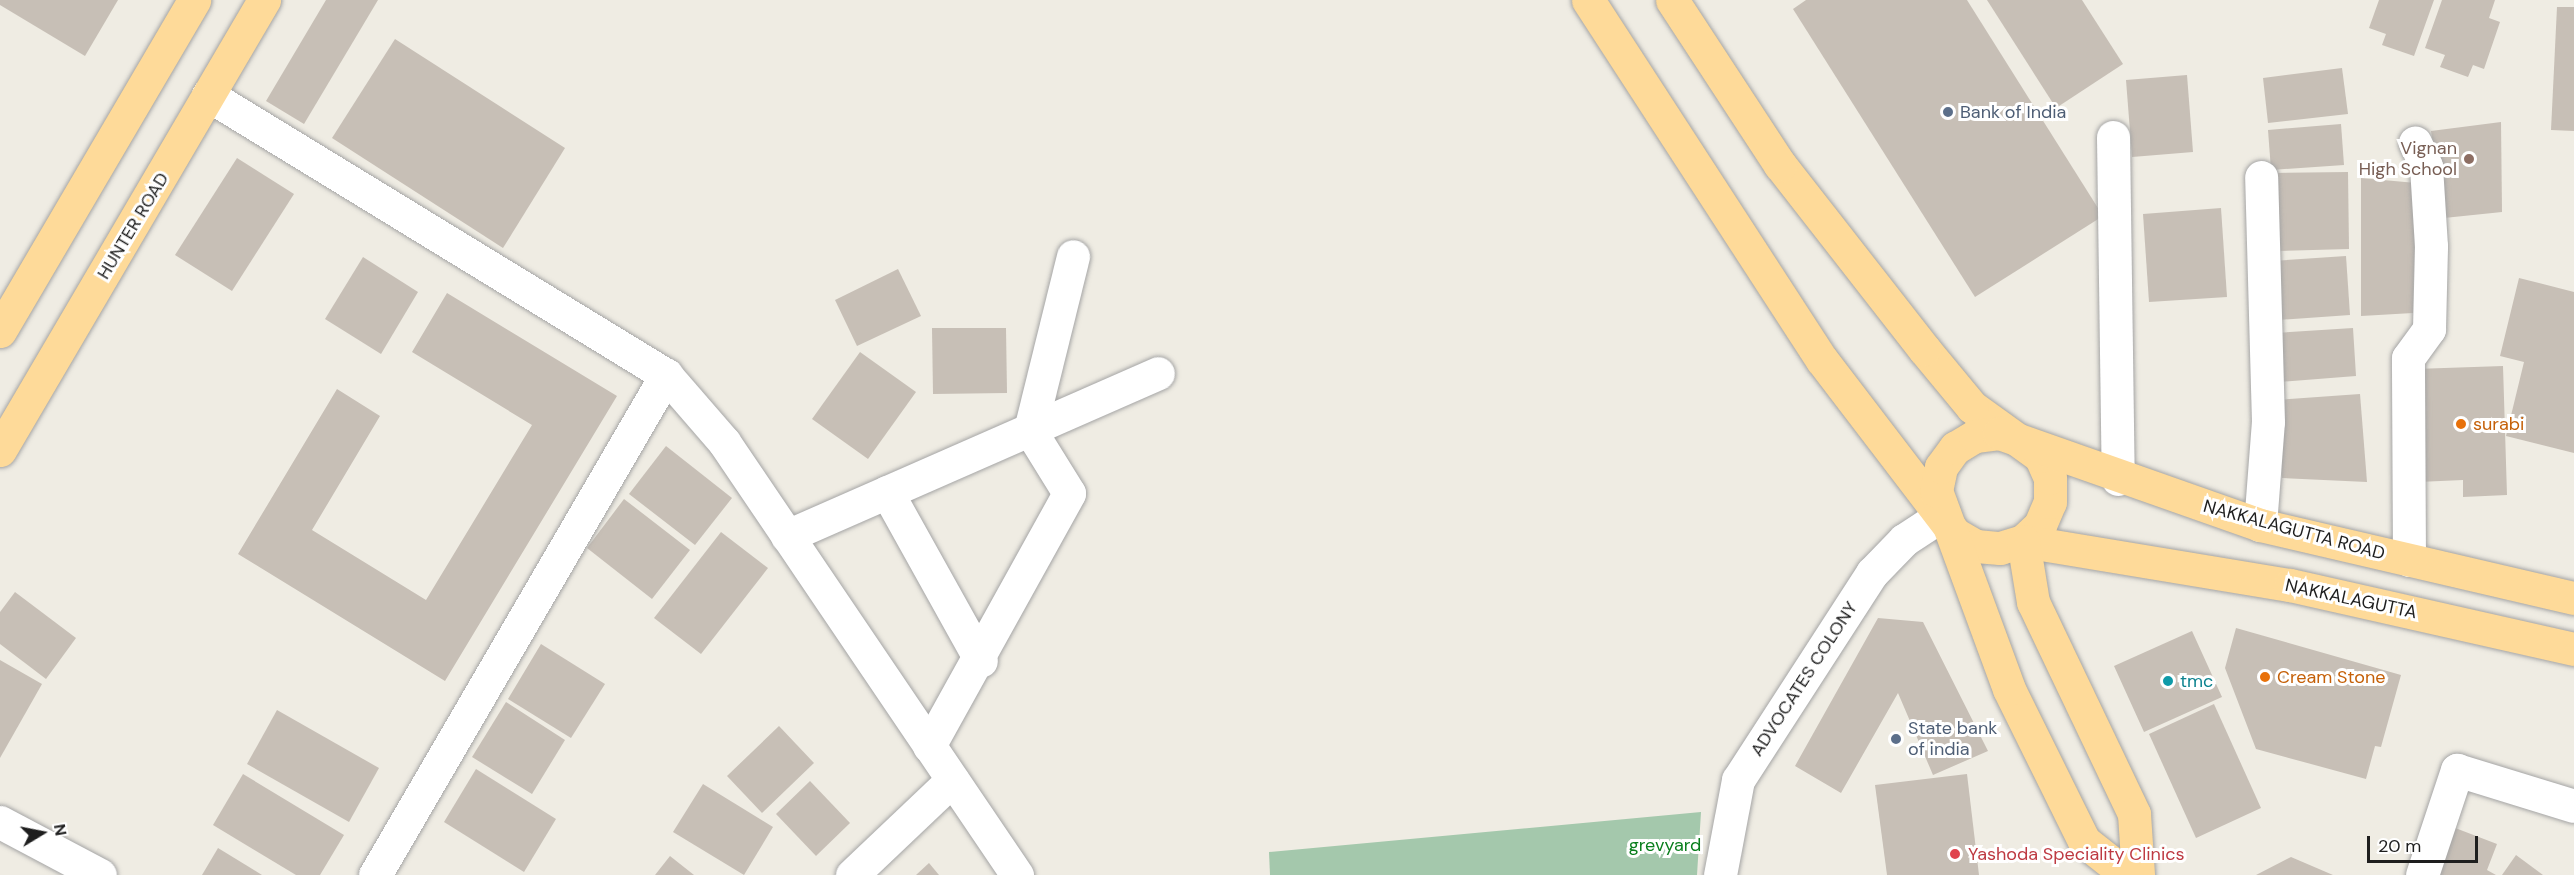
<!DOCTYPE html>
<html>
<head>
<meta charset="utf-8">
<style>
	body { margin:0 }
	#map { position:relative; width:2574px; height:875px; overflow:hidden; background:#efece3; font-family:"DM Sans",sans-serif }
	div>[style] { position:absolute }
	.cemetery>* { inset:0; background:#a4c8ac }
	.building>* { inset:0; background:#c7bfb6 }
	.roads { filter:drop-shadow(0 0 2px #a5a5a5) drop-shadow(0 0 2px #a5a5a5) }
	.minor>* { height:33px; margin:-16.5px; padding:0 16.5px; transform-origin:16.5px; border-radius:16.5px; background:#fff }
	.major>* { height:33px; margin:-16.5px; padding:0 16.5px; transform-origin:16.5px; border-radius:16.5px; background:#feda99 }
	.dots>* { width:16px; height:16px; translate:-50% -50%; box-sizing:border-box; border:3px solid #fff; border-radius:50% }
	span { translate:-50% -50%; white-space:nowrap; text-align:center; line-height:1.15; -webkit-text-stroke:6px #fff; paint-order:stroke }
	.service-label { font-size:18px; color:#4e5e75 }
	.left { translate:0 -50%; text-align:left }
	.education-label { font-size:18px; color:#785e54 }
	.right { translate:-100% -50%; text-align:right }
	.street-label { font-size:18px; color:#1e1e1e }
	.food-label { font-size:18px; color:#c56008 }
	.culture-label { font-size:18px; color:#0d838f }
	.park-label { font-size:18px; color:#097e1c }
	.health-label { font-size:18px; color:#be3a42 }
	.north { position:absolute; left:12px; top:803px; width:60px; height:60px; -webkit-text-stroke:4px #fff; paint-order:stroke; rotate:80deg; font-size:16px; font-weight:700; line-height:24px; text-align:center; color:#1e1e1e }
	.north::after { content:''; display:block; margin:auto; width:21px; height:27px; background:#1e1e1e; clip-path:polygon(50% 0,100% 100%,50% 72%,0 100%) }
	.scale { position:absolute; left:2367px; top:836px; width:111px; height:27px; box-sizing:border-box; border:3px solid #1e1e1e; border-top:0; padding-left:8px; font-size:18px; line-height:21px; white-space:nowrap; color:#1e1e1e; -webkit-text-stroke:4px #fff; paint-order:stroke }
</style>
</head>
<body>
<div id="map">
	<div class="cemetery">
		<div style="clip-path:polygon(1701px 812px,1697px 875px,1270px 875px,1269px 852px)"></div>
	</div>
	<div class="building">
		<div style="clip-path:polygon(0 0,118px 0,85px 56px,0 5px)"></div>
		<div style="clip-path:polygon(326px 0,378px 0,304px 124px,266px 101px)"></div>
		<div style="clip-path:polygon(1806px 0,1967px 0,2103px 216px,1975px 297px,1793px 9px)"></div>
		<div style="clip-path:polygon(1987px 0,2082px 0,2123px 64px,2056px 108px)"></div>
		<div style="clip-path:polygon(2379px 0,2434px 0,2414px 56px,2382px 45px,2386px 34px,2369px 28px)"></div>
		<div style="clip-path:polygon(2442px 0,2495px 0,2489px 18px,2500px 22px,2484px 69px,2473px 65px,2468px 77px,2440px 67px,2445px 55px,2425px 48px)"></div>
		<div style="clip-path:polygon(2557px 7px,2574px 7px,2574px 131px,2551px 130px)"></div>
		<div style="clip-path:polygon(395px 39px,565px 148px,503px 248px,332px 138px)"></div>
		<div style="clip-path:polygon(2342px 68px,2348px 114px,2268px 123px,2263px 78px)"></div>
		<div style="clip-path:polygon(2187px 75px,2193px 152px,2132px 157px,2126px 80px)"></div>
		<div style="clip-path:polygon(2501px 122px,2502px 212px,2444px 218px,2431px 131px)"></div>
		<div style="clip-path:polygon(2341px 124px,2344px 165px,2271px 170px,2268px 130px)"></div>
		<div style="clip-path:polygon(237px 158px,294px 194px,232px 291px,175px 255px)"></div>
		<div style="clip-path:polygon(2348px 172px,2349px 249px,2275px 251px,2273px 173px)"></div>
		<div style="clip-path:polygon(2361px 178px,2416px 183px,2413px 313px,2361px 316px)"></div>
		<div style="clip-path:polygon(2221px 208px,2227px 297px,2149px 302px,2143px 214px)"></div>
		<div style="clip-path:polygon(2346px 256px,2350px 315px,2277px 320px,2273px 261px)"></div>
		<div style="clip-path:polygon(363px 257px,418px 292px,381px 354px,325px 319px)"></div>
		<div style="clip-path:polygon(898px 269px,921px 316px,857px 346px,835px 300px)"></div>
		<div style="clip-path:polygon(2519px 278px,2574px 292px,2574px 453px,2506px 436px,2524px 362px,2500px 356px)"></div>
		<div style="clip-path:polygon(447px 293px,617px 396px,445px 681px,238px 554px,337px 389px,380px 416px,312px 530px,426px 600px,532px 425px,412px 352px)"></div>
		<div style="clip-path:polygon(932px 328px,1006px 328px,1007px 393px,933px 394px)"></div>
		<div style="clip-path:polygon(2353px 328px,2356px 376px,2278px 382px,2275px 333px)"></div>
		<div style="clip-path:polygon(860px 352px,916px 392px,868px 459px,812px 419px)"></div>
		<div style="clip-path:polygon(2503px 366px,2507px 495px,2463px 497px,2463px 480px,2418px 482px,2415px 369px)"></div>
		<div style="clip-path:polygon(2360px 394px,2367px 482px,2282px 478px,2277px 400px)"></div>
		<div style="clip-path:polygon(666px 446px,732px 498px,695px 545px,629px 494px)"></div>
		<div style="clip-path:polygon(624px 499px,690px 550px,652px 599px,587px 548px)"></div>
		<div style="clip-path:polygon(721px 532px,768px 568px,701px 654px,654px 618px)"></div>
		<div style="clip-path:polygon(15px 592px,76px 638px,46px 679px,0 644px,0 612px)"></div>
		<div style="clip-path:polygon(1878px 618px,1923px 622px,1988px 751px,1933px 775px,1898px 693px,1841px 793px,1795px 766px)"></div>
		<div style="clip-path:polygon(2236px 628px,2401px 675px,2381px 747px,2375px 746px,2366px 779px,2256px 749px,2225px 668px)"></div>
		<div style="clip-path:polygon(2192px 631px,2222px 697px,2144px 732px,2114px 666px)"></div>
		<div style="clip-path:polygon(541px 644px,605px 684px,571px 738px,508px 699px)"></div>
		<div style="clip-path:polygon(0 660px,42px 684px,0 758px)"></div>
		<div style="clip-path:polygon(506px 702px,565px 740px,532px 794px,472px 757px)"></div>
		<div style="clip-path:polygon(2214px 704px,2261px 808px,2196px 838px,2149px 734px)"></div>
		<div style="clip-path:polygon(277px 710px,379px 768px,349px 822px,247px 764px)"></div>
		<div style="clip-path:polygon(779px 726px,814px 763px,762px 813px,727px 776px)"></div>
		<div style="clip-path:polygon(476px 769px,556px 819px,524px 872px,444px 822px)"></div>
		<div style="clip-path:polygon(243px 774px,344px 835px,320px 875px,296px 875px,213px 825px)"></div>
		<div style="clip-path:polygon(1967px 774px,1979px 875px,1887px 875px,1875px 785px)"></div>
		<div style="clip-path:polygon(810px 781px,850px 823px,816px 856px,776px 814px)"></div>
		<div style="clip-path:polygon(703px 784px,773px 827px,744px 875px,673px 832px)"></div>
		<div style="clip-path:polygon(2450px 826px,2497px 844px,2487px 870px,2496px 875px,2432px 875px)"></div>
		<div style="clip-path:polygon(218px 848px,262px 875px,202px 875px)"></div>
		<div style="clip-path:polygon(2516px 855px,2543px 875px,2502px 875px)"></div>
		<div style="clip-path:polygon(670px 856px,694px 875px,655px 875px)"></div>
		<div style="clip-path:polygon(2291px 857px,2333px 875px,2256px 875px)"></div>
		<div style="clip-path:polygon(929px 863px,939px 875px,916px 875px)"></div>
	</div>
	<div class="roads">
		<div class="minor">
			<div style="left:208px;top:95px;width:537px;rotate:31.44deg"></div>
			<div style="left:666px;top:375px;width:89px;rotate:49.1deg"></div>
			<div style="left:724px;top:442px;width:523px;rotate:55.91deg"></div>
			<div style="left:2113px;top:137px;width:342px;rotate:89.2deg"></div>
			<div style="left:887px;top:492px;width:193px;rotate:60.9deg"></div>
			<div style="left:2260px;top:525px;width:103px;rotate:-85.6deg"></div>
			<div style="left:2268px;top:422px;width:245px;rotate:-91.6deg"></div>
			<div style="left:787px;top:536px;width:405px;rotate:-23.7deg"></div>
			<div style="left:2409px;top:560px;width:202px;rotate:-90.3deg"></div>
			<div style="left:2408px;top:358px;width:36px;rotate:-54deg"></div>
			<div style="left:2429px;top:329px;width:83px;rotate:-88.6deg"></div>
			<div style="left:2431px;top:246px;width:80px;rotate:-93.6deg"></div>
			<div style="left:2426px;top:166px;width:26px;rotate:-115deg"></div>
			<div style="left:929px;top:746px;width:289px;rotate:-61deg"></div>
			<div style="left:1069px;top:493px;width:74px;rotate:-121.8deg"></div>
			<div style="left:1030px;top:430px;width:179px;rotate:-76.1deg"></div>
			<div style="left:0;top:822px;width:113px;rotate:27.9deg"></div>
			<div style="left:375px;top:875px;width:579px;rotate:-59.8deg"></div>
			<div style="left:852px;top:875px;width:138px;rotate:-43.5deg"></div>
			<div style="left:1720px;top:875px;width:97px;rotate:-79.3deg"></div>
			<div style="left:1738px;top:780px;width:247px;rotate:-57.1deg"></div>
			<div style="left:1872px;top:573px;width:46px;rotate:-45.9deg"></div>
			<div style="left:1904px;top:540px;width:45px;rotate:-33.3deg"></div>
			<div style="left:2422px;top:875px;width:111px;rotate:-71.6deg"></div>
			<div style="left:2457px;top:770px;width:122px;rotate:17.1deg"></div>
		</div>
		<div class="major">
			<div style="left:1588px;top:0;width:429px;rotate:57deg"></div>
			<div style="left:1822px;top:360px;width:219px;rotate:52.6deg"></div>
			<div style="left:1955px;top:534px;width:24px;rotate:30deg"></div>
			<div style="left:1976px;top:546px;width:24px;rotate:5deg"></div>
			<div style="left:2000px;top:548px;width:24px;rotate:-17deg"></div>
			<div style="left:2023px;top:541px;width:23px;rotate:-43deg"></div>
			<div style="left:2040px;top:525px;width:25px;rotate:-67deg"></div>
			<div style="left:2050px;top:502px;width:24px;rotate:-90deg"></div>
			<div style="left:2050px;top:478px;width:24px;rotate:-114deg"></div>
			<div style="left:2040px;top:456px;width:84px;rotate:-144.2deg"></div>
			<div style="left:1972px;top:407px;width:75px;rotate:-129.6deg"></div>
			<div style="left:1924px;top:349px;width:234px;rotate:-128deg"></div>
			<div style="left:1780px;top:165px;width:197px;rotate:-123.2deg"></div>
			<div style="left:0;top:331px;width:384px;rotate:-59.6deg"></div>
			<div style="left:0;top:450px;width:522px;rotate:-59.6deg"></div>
			<div style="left:2023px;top:541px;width:271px;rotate:9.4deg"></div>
			<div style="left:2290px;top:585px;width:291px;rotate:12.7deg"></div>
			<div style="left:2023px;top:541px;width:62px;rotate:80.7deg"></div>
			<div style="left:2033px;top:602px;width:235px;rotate:64.5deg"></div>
			<div style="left:2134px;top:814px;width:61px;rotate:86.2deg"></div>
			<div style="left:2127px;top:875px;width:55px;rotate:-141.7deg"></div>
			<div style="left:2084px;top:841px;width:169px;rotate:-116.3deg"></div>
			<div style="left:2009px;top:689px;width:211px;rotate:-110.2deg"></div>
			<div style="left:1936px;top:491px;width:25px;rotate:-78deg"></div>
			<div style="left:1941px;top:467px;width:24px;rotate:-54deg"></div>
			<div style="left:1955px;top:448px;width:23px;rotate:-31deg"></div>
			<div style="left:1975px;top:436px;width:24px;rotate:-7deg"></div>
			<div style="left:1999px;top:433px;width:277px;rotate:19.4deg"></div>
			<div style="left:2260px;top:525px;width:322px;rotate:13.1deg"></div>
		</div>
	</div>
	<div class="dots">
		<div style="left:1948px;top:112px;background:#5c6f8a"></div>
		<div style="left:2469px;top:159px;background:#8d6e63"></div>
		<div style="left:2461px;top:424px;background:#e8710a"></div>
		<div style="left:2265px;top:677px;background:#e8710a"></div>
		<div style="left:2168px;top:681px;background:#0f9aa8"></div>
		<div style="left:1896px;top:739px;background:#5c6f8a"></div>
		<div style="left:1955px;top:854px;background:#e0444e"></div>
	</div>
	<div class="service-label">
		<span class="left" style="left:1960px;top:112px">Bank of India</span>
		<span class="left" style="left:1908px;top:739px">State bank<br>of india</span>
	</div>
	<div class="education-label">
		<span class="right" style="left:2457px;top:159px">Vignan<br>High School</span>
	</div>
	<div class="street-label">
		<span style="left:133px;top:226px;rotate:-59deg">HUNTER ROAD</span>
		<span style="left:2294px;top:530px;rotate:15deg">NAKKALAGUTTA ROAD</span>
		<span style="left:2351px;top:599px;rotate:12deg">NAKKALAGUTTA</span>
		<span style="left:1804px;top:679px;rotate:-57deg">ADVOCATES COLONY</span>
	</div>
	<div class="food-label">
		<span class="left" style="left:2473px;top:424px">surabi</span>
		<span class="left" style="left:2277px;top:677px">Cream Stone</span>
	</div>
	<div class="culture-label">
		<span class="left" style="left:2180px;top:681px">tmc</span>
	</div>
	<div class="park-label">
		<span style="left:1665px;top:845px">grevyard</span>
	</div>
	<div class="health-label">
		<span class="left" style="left:1968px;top:854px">Yashoda Speciality Clinics</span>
	</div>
	<div class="north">N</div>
	<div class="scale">20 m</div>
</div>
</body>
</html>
